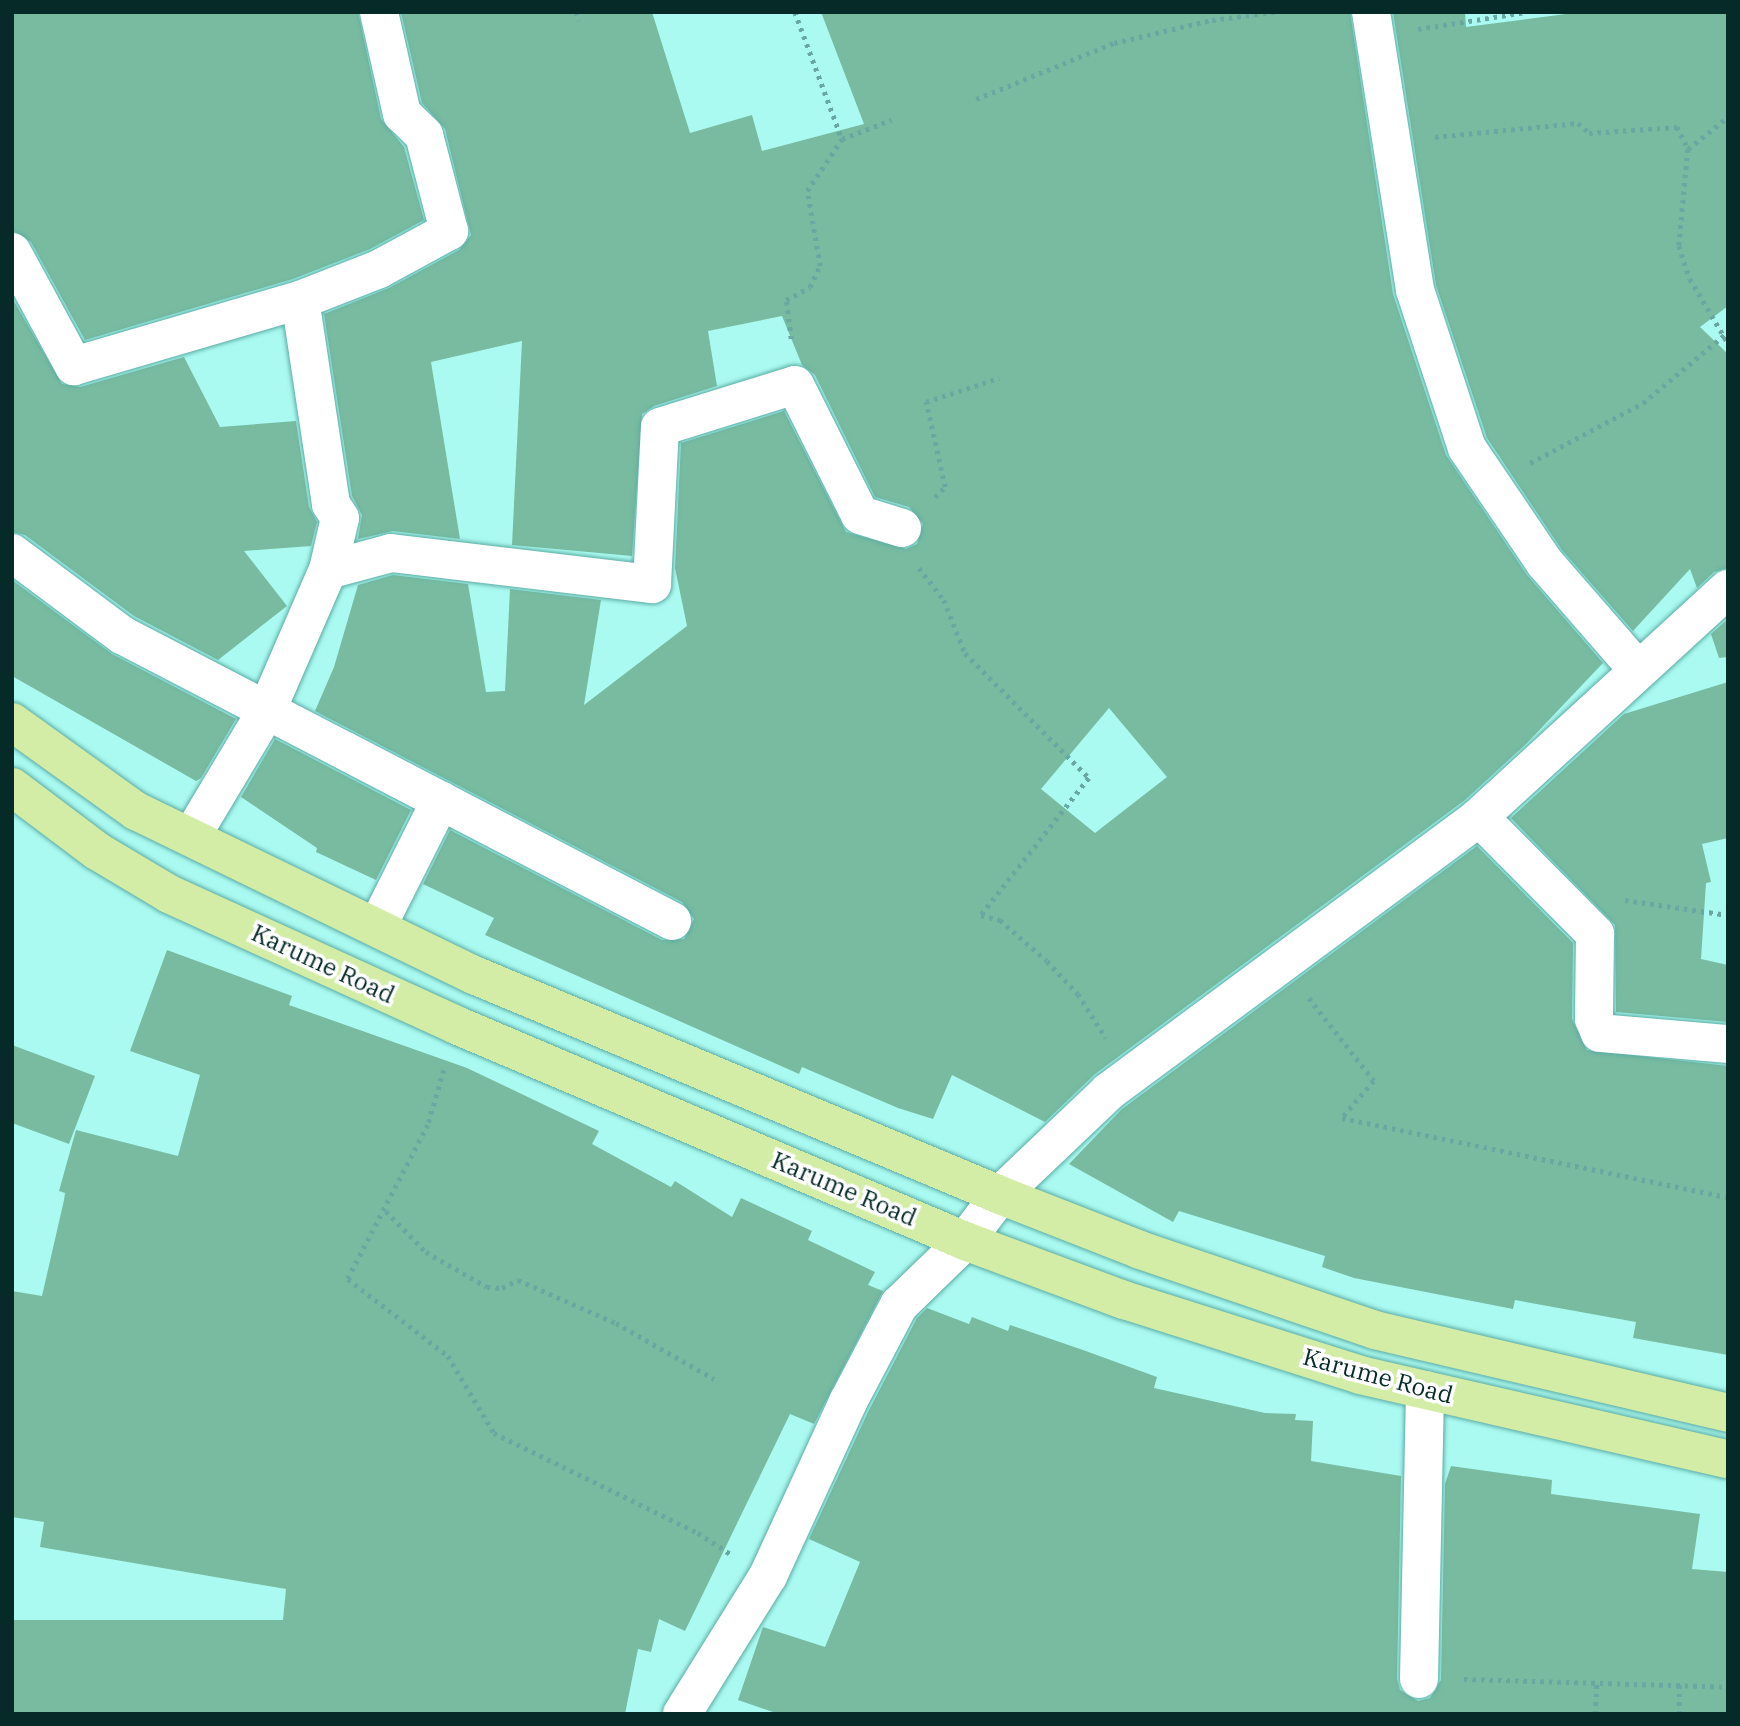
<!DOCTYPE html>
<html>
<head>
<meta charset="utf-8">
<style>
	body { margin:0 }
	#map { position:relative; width:1740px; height:1726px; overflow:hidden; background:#aafaf1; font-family:"IBM Plex Serif",serif }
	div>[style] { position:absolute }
	.building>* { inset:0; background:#78bba0 }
	.path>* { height:4.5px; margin-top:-2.25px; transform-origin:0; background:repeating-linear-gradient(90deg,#69a8a1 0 3.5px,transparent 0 8.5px) }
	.roads { filter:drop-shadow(0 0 2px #5baba3) drop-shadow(0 0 2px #5baba3) }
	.street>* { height:38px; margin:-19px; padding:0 19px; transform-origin:19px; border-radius:19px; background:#fff }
	.primary>* { height:38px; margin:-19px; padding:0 19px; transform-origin:19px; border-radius:19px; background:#d3eda7 }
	span { translate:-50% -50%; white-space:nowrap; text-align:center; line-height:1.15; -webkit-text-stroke:7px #fff; paint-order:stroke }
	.street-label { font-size:24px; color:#062a27 }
	.frame { position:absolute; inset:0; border:14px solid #062a27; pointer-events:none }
</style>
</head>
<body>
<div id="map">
	<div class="building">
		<div style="clip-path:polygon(12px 12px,358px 12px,381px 119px,404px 147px,424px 220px,370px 249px,293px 279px,85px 340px,31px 242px,12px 230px)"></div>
		<div style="clip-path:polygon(evenodd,401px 12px,652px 12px,690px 133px,752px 115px,762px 151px,864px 124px,821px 12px,1350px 12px,1393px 294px,1446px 455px,1527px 575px,1603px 663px,1527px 743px,1465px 800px,1095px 1074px,1045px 1122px,952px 1075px,933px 1119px,898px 1108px,802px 1067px,799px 1074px,485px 935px,494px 918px,423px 884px,450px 830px,662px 940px,684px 939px,694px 919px,682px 902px,315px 711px,334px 667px,358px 585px,393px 575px,468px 584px,486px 692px,505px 691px,510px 589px,601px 600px,584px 705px,687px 626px,675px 568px,681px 443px,784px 411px,846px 532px,906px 549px,917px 544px,923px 524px,909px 507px,875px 497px,815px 375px,802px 365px,782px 316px,708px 331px,717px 386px,654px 406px,642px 414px,632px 556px,512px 545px,522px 341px,431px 362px,460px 539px,393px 531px,358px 539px,362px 515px,352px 496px,324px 314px,389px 288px,459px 250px,471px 235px,445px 129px,422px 103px,401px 12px,1109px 708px,1167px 777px,1095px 833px,1041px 789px,1109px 708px)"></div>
		<div style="clip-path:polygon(1393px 12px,1465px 12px,1466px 27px,1581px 12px,1728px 12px,1728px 306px,1700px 327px,1728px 354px,1728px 568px,1714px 572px,1697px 588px,1690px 569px,1633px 631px,1562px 550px,1487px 438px,1436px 285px)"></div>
		<div style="clip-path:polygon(12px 298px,62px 384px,80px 387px,184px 357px,220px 427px,296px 421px,309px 507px,317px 522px,311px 546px,244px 551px,287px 606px,218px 660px,134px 616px,25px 535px,12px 532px)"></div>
		<div style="clip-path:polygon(12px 580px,112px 654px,236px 719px,201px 778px,196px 781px,12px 676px)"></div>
		<div style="clip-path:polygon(1728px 619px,1728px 657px,1719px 658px,1711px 634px)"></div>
		<div style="clip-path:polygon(1728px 682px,1728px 838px,1702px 844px,1711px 882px,1706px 883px,1701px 959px,1728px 965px,1728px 1022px,1616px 1012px,1615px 925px,1511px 818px,1624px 714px)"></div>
		<div style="clip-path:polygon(275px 739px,411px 810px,376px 880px,316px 852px,317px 848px,241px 797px)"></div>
		<div style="clip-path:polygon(1477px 846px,1573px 943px,1572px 1019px,1587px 1050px,1728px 1066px,1728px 1355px,1633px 1338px,1636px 1322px,1515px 1300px,1513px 1309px,1354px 1278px,1322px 1267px,1325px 1256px,1179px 1211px,1173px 1222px,1069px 1164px,1122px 1109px)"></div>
		<div style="clip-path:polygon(167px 950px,292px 996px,289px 1005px,467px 1068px,599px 1131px,592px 1144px,671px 1187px,675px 1181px,732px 1217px,741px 1198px,812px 1231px,808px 1240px,875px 1272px,868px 1285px,883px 1291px,814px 1424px,790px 1414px,685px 1631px,659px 1619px,651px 1652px,638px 1649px,625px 1714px,12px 1714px,12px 1620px,283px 1620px,286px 1589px,40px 1547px,44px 1522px,12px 1517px,12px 1291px,42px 1296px,64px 1200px,65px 1193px,59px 1191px,76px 1130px,178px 1156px,200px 1075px,130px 1051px)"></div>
		<div style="clip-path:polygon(12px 1045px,95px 1076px,69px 1144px,12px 1123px)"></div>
		<div style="clip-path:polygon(927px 1308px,969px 1324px,972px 1317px,1008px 1331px,1010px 1325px,1083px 1350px,1157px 1377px,1154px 1388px,1265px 1413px,1296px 1414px,1295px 1420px,1313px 1421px,1311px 1461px,1401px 1476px,1397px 1679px,1400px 1690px,1418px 1701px,1430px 1698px,1441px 1680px,1445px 1484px,1451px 1466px,1552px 1480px,1551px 1494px,1700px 1514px,1692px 1569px,1728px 1572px,1728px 1714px,779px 1714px,738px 1700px,763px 1627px,825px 1647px,860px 1562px,809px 1539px,868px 1412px,917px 1318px)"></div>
	</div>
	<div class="path">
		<div style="left:576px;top:12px;width:9px;rotate:69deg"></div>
		<div style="left:795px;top:12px;width:135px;rotate:69.7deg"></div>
		<div style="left:1418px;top:29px;width:109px;rotate:-8.9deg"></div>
		<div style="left:976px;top:99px;width:149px;rotate:-22.1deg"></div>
		<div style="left:1114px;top:43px;width:101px;rotate:-13.2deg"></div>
		<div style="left:1212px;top:20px;width:63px;rotate:-7.4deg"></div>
		<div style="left:1435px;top:137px;width:144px;rotate:-5.6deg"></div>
		<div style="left:1578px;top:123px;width:15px;rotate:42deg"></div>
		<div style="left:1589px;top:133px;width:88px;rotate:-3.9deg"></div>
		<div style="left:1677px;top:127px;width:25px;rotate:63deg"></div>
		<div style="left:1688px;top:149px;width:51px;rotate:-38.7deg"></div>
		<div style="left:1688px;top:149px;width:97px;rotate:95.3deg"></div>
		<div style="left:1679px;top:246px;width:35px;rotate:72deg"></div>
		<div style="left:1690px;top:279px;width:74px;rotate:59.3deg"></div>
		<div style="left:791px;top:339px;width:39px;rotate:-97deg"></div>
		<div style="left:786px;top:300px;width:27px;rotate:-28deg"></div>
		<div style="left:810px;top:287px;width:23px;rotate:-65deg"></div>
		<div style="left:820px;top:266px;width:76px;rotate:-99.8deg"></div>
		<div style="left:807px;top:191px;width:63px;rotate:-56.1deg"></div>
		<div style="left:842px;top:139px;width:53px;rotate:-21.2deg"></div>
		<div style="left:1530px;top:463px;width:128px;rotate:-28deg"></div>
		<div style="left:1643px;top:403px;width:111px;rotate:-39.9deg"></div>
		<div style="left:935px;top:497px;width:14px;rotate:-45deg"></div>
		<div style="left:945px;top:487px;width:87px;rotate:-102.6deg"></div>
		<div style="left:926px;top:402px;width:77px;rotate:-18.2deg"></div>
		<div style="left:919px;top:568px;width:41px;rotate:52deg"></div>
		<div style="left:944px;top:600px;width:57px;rotate:68.4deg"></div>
		<div style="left:965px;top:653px;width:176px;rotate:45.2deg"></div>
		<div style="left:1089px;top:778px;width:174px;rotate:128.2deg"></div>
		<div style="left:981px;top:915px;width:20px;rotate:15deg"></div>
		<div style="left:1000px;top:920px;width:62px;rotate:41.1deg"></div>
		<div style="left:1047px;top:961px;width:45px;rotate:46.8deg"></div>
		<div style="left:1078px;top:994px;width:52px;rotate:57.5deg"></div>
		<div style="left:1625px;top:900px;width:104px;rotate:8.3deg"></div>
		<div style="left:1309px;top:998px;width:105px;rotate:51.9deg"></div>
		<div style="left:1374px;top:1081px;width:49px;rotate:130.9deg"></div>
		<div style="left:1342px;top:1118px;width:394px;rotate:11.6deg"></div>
		<div style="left:444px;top:1070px;width:57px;rotate:106.2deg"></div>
		<div style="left:428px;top:1125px;width:174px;rotate:117.5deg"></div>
		<div style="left:348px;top:1279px;width:126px;rotate:37.6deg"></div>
		<div style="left:448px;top:1356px;width:90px;rotate:59.1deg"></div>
		<div style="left:494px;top:1433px;width:227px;rotate:26.1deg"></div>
		<div style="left:698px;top:1533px;width:38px;rotate:33deg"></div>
		<div style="left:386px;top:1211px;width:57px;rotate:45.7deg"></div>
		<div style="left:426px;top:1252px;width:70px;rotate:29.8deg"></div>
		<div style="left:487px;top:1287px;width:15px;rotate:4deg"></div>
		<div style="left:502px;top:1288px;width:18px;rotate:-27deg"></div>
		<div style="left:518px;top:1280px;width:107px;rotate:23.7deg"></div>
		<div style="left:616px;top:1323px;width:113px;rotate:29.7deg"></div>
		<div style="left:1464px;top:1679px;width:264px;rotate:1.7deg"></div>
		<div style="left:1595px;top:1714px;width:34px;rotate:-87deg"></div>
		<div style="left:1679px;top:1714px;width:30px;rotate:-90deg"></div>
	</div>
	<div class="roads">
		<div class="street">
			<div style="left:1371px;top:12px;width:281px;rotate:81deg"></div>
			<div style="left:1415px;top:290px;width:166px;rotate:71.8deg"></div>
			<div style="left:1467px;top:448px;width:139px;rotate:55.9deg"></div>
			<div style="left:1545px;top:563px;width:140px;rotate:49deg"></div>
			<div style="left:12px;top:252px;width:130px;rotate:61.5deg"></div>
			<div style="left:74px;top:366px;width:235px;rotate:-16.3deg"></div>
			<div style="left:12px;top:553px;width:137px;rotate:36.7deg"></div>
			<div style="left:122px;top:635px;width:620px;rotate:27.47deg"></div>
			<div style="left:328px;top:570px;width:65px;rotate:-15.1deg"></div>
			<div style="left:391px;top:553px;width:263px;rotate:6.8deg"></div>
			<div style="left:652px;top:584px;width:157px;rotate:-87.1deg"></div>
			<div style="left:660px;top:427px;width:141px;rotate:-17.3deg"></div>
			<div style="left:795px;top:385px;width:145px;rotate:63.4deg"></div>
			<div style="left:860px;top:515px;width:44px;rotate:17.2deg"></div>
			<div style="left:1479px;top:817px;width:165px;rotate:45.2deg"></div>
			<div style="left:1595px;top:934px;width:85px;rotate:90.7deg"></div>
			<div style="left:1594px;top:1019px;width:15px;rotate:67deg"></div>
			<div style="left:1600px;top:1033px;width:128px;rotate:4.9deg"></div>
			<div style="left:191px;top:837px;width:148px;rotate:-59.1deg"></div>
			<div style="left:267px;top:710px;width:153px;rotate:-66.5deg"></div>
			<div style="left:328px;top:570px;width:53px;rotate:-77deg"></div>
			<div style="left:340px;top:518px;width:17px;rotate:-123deg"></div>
			<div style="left:331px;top:504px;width:206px;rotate:-98.6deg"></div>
			<div style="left:300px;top:300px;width:85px;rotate:-21.4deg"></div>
			<div style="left:379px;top:269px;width:80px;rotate:-28.5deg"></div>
			<div style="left:449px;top:231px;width:99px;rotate:-104.6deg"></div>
			<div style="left:424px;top:135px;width:30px;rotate:-136deg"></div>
			<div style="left:402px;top:114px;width:105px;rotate:-102.7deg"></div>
			<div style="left:377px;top:927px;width:142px;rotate:-63.3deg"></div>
			<div style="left:1419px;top:1679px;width:289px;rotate:-88.8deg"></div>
			<div style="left:682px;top:1714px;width:163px;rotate:-58.1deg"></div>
			<div style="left:768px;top:1576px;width:192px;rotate:-65.3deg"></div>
			<div style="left:848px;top:1402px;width:110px;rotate:-62.3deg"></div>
			<div style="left:899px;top:1305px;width:92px;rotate:-44.1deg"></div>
			<div style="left:965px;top:1241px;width:58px;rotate:-52.7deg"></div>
			<div style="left:1000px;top:1195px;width:149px;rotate:-43.6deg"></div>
			<div style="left:1108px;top:1092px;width:462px;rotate:-36.5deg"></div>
			<div style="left:1479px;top:817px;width:338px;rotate:-42.5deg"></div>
		</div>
		<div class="primary">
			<div style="left:12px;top:722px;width:153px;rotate:35.7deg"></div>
			<div style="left:136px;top:811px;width:376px;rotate:25.9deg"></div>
			<div style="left:474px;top:975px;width:570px;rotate:22.7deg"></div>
			<div style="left:1000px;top:1195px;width:150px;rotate:21.4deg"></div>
			<div style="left:1140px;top:1250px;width:248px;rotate:18.8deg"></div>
			<div style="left:1375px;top:1330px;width:363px;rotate:13.2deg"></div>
			<div style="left:12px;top:787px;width:106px;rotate:37deg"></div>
			<div style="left:97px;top:851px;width:84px;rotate:30.8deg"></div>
			<div style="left:169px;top:894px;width:315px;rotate:24.5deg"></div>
			<div style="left:456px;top:1025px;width:553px;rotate:22.99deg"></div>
			<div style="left:965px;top:1241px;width:170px;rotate:20.4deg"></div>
			<div style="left:1124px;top:1300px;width:248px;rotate:17.6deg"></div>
			<div style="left:1360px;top:1375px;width:377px;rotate:12.9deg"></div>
		</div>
	</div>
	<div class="street-label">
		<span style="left:323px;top:964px;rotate:25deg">Karume Road</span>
		<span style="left:844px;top:1189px;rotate:23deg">Karume Road</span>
		<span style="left:1378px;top:1376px;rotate:15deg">Karume Road</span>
	</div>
	<div class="frame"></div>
</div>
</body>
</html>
